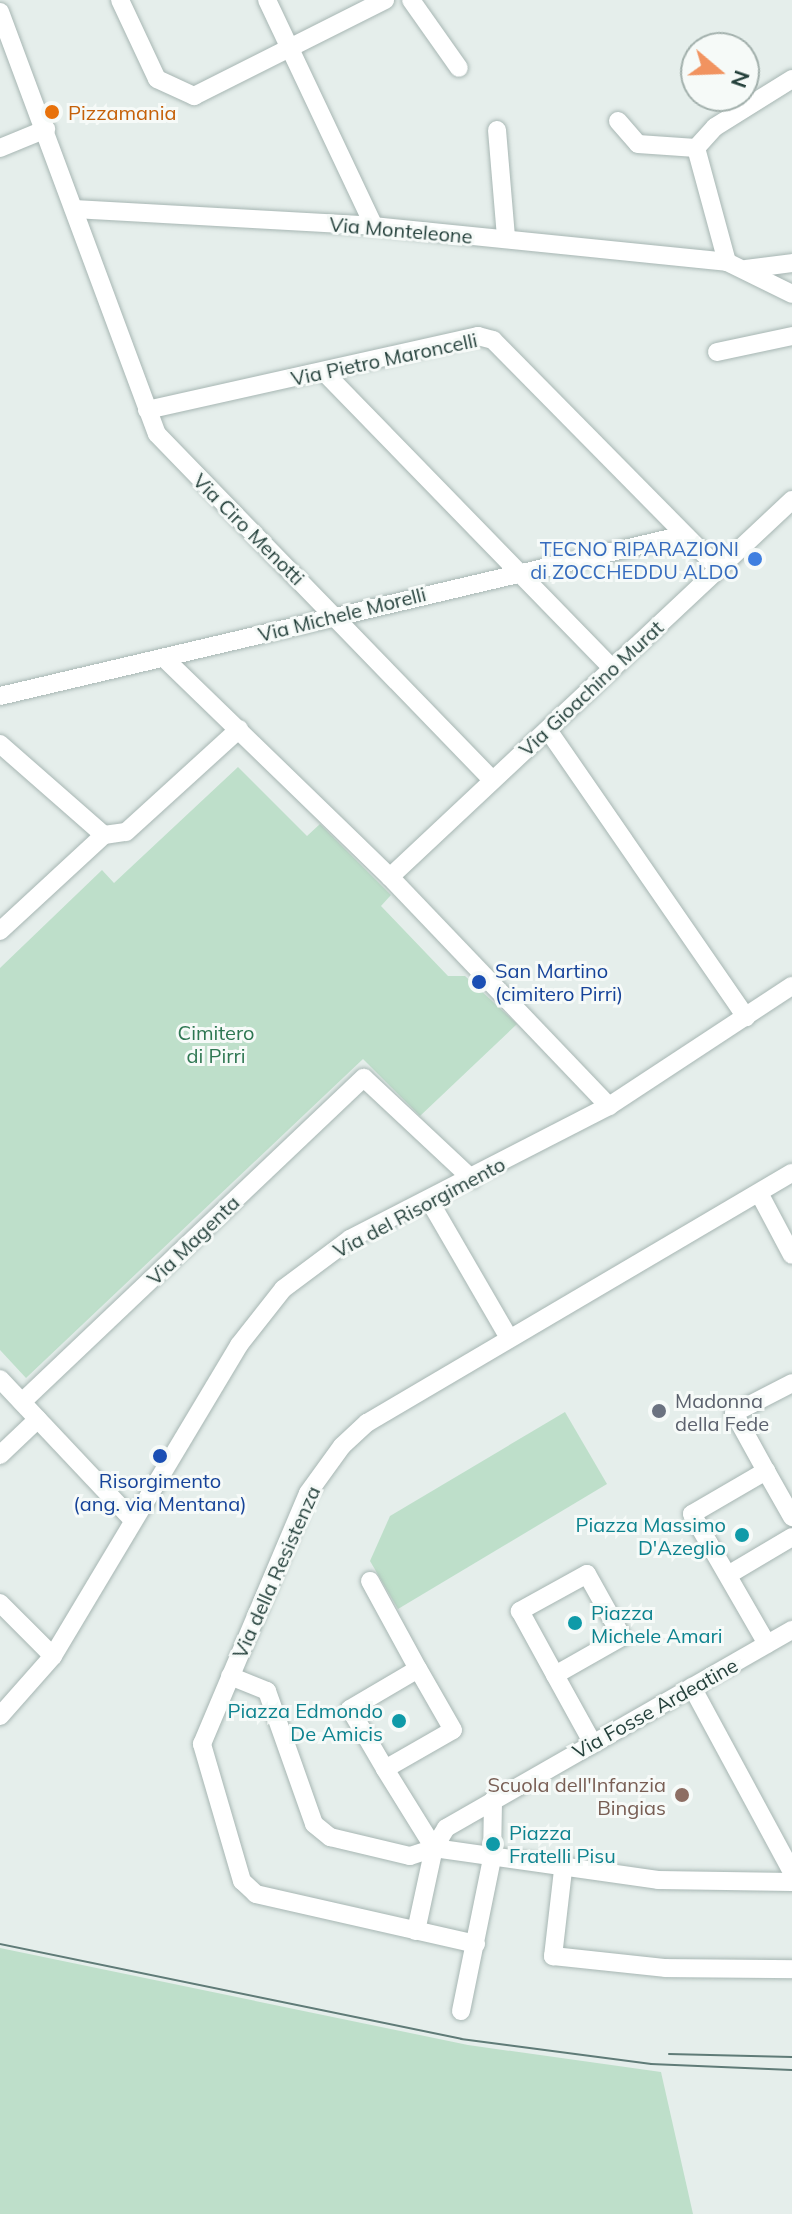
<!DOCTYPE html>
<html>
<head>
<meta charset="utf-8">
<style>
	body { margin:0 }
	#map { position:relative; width:792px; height:2214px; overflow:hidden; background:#e5eeeb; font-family:Mulish,sans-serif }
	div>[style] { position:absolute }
	.green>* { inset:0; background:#bedfca }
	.roads { filter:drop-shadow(0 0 2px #a7b6b3) drop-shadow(0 0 2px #a7b6b3) }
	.minor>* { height:18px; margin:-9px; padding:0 9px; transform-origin:9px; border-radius:9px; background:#fff }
	.tram>* { height:2px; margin:-1px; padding:0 1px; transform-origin:1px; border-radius:1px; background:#5f7b77 }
	.dots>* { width:22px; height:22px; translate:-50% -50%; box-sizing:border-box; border:4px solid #f6faf8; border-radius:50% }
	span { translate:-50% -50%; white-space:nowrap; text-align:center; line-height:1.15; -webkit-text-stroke:6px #f6faf8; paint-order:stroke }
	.food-label { font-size:20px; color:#c56008 }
	.left { translate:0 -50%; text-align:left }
	.street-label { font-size:20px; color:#24403b }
	.shop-label { font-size:20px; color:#366cbe }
	.right { translate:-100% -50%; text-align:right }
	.transit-label { font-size:20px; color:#164399 }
	.park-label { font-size:20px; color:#2e7752 }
	.worship-label { font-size:20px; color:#5b616d }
	.culture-label { font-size:20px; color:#0d838f }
	.education-label { font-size:20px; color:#785e54 }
	.north { position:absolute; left:680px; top:32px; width:80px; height:80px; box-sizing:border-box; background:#f6faf8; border:2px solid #a2b0ac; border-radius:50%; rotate:109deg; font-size:22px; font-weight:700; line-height:32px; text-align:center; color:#24403b }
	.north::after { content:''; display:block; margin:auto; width:28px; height:36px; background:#f19360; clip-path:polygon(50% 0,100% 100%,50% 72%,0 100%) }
</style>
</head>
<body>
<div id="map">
	<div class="green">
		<div style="clip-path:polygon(238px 767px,307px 836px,320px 824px,391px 895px,381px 906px,448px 976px,465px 976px,517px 1024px,420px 1116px,363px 1059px,26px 1378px,0 1350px,0 968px,102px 870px,114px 883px)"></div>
		<div style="clip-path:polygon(565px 1412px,607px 1484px,398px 1609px,370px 1561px,390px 1516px)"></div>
		<div style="clip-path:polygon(0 1948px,468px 2045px,661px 2072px,693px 2214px,0 2214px)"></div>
	</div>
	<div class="roads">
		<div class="minor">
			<div style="left:120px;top:0;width:87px;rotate:64.9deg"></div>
			<div style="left:157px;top:79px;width:41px;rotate:24.7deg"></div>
			<div style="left:194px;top:96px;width:214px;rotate:-26.7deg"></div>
			<div style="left:267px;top:0;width:250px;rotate:64.7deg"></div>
			<div style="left:411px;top:0;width:83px;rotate:54.8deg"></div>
			<div style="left:0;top:12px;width:450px;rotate:69.6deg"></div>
			<div style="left:157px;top:434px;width:482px;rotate:45.9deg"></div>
			<div style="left:618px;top:121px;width:30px;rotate:49deg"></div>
			<div style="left:638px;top:144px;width:58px;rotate:3.9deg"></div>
			<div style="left:497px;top:130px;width:108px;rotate:85.2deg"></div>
			<div style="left:0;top:148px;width:50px;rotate:-22.4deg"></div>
			<div style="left:74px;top:209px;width:300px;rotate:3.2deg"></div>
			<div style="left:374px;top:226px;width:355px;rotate:5.8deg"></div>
			<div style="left:727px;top:262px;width:72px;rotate:26.2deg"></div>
			<div style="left:727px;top:262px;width:118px;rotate:-105.2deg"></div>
			<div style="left:696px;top:148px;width:28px;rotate:-48deg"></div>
			<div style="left:715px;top:127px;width:91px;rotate:-31.9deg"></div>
			<div style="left:746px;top:269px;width:46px;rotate:-7.4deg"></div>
			<div style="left:717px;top:352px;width:77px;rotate:-12deg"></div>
			<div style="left:324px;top:372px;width:413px;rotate:45.8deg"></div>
			<div style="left:147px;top:410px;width:339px;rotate:-12.6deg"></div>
			<div style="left:478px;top:336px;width:16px;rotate:15deg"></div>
			<div style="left:493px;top:340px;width:322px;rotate:45.4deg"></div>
			<div style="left:164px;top:658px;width:315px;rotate:44.1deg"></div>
			<div style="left:390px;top:877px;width:317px;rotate:46.3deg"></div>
			<div style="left:0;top:696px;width:703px;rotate:-13.25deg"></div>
			<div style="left:548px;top:730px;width:349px;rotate:55.4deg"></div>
			<div style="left:0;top:744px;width:138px;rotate:41.2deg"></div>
			<div style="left:390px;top:877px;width:551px;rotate:-43.16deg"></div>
			<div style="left:0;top:931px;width:142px;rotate:-42.7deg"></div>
			<div style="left:104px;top:835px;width:22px;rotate:-8deg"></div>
			<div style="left:126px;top:832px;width:153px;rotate:-42.3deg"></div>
			<div style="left:759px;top:1193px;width:70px;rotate:62deg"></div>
			<div style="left:429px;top:1200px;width:160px;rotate:59.9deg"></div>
			<div style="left:0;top:1379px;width:191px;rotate:46.7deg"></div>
			<div style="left:22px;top:1402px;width:471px;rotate:-43.5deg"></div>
			<div style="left:364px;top:1078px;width:148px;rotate:43.1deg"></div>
			<div style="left:0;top:1455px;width:52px;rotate:-43.5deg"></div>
			<div style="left:766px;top:1471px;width:66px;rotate:-118.9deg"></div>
			<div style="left:734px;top:1413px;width:65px;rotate:-27.3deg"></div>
			<div style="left:728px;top:1575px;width:74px;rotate:-30.7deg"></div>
			<div style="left:370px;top:1581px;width:100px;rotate:61.4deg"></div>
			<div style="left:0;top:1603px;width:75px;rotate:45deg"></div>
			<div style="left:767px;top:1644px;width:150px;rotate:-120deg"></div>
			<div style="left:692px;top:1514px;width:86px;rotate:-30.2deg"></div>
			<div style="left:766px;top:1471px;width:53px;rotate:60.5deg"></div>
			<div style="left:555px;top:1675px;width:77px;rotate:-29.6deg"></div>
			<div style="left:622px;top:1637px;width:72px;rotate:-119.1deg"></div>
			<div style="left:587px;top:1574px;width:77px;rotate:151.1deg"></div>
			<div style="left:520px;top:1611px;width:73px;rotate:61.3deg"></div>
			<div style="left:555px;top:1675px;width:77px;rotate:61.1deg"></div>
			<div style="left:230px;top:1676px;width:40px;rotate:22deg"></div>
			<div style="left:267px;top:1691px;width:141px;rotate:70.5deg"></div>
			<div style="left:314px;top:1824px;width:21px;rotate:39deg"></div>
			<div style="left:330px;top:1837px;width:82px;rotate:13.4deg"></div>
			<div style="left:410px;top:1856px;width:25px;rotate:-18deg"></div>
			<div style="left:434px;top:1848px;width:226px;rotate:8.1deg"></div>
			<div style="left:658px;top:1880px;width:134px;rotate:0.9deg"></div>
			<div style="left:692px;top:1687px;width:210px;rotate:61.6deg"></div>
			<div style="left:0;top:1716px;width:80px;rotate:-48.5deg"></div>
			<div style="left:53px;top:1656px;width:362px;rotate:-59.1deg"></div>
			<div style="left:239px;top:1345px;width:71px;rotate:-51.8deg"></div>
			<div style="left:283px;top:1289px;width:84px;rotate:-36.7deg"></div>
			<div style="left:350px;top:1239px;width:291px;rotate:-27.2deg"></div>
			<div style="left:609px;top:1106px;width:219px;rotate:-33.3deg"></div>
			<div style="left:385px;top:1769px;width:78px;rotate:-29.8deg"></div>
			<div style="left:453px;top:1730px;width:70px;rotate:-119.8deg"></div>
			<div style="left:418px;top:1669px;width:79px;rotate:149.5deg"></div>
			<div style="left:350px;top:1709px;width:69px;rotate:59.7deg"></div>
			<div style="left:385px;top:1769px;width:93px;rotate:58.2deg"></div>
			<div style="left:563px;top:1870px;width:87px;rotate:96.6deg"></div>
			<div style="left:553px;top:1956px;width:114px;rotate:6.1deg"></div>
			<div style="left:666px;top:1968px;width:126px;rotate:0.5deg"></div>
			<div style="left:416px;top:1931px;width:85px;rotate:-77.8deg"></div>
			<div style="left:434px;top:1848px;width:23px;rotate:-59deg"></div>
			<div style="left:446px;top:1828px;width:399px;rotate:-29.8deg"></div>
			<div style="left:476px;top:1944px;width:226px;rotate:-167.2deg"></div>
			<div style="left:256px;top:1894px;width:19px;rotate:-137deg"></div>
			<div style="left:242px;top:1881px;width:143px;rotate:-106.3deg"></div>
			<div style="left:202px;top:1744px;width:272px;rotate:-67.1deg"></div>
			<div style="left:308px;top:1493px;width:58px;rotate:-54.1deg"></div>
			<div style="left:342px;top:1446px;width:34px;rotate:-43deg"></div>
			<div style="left:367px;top:1423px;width:493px;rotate:-30.5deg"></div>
			<div style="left:461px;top:2011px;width:155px;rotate:-78.5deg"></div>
			<div style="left:492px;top:1859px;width:59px;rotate:-89deg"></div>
		</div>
	</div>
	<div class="tram">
		<div style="left:0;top:1944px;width:471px;rotate:11.6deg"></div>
		<div style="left:461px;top:2039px;width:192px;rotate:7.5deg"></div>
		<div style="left:651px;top:2064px;width:141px;rotate:2.4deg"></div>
		<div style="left:669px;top:2054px;width:123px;rotate:1.4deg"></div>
	</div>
	<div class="dots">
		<div style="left:52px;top:112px;background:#e8710a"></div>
		<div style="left:755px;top:559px;background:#3f7fe0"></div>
		<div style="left:479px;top:982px;background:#1a4fb4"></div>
		<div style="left:659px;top:1411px;background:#6b7280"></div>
		<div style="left:160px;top:1456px;background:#1a4fb4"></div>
		<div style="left:742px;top:1535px;background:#0f9aa8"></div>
		<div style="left:575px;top:1623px;background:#0f9aa8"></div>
		<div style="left:399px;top:1721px;background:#0f9aa8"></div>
		<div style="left:682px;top:1795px;background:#8d6e63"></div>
		<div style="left:493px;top:1844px;background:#0f9aa8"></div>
	</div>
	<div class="food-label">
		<span class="left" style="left:68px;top:112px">Pizzamania</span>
	</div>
	<div class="street-label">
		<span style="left:401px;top:230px;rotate:5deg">Via Monteleone</span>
		<span style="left:384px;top:359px;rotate:-12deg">Via Pietro Maroncelli</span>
		<span style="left:249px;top:529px;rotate:45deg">Via Ciro Menotti</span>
		<span style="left:342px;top:614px;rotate:-14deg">Via Michele Morelli</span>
		<span style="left:591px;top:688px;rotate:-43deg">Via Gioachino Murat</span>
		<span style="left:419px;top:1207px;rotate:-28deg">Via del Risorgimento</span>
		<span style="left:193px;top:1240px;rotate:-44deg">Via Magenta</span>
		<span style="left:276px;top:1572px;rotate:-66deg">Via della Resistenza</span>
		<span style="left:655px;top:1708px;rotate:-29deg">Via Fosse Ardeatine</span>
	</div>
	<div class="shop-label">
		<span class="right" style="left:739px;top:560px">TECNO RIPARAZIONI<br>di ZOCCHEDDU ALDO</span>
	</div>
	<div class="transit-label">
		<span class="left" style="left:495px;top:982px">San Martino<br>(cimitero Pirri)</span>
		<span style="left:160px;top:1492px">Risorgimento<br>(ang. via Mentana)</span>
	</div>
	<div class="park-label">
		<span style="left:216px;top:1044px">Cimitero<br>di Pirri</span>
	</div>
	<div class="worship-label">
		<span class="left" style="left:675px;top:1412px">Madonna<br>della Fede</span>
	</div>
	<div class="culture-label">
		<span class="right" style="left:726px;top:1536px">Piazza Massimo<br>D'Azeglio</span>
		<span class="left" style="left:591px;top:1624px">Piazza<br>Michele Amari</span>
		<span class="right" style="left:383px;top:1722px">Piazza Edmondo<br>De Amicis</span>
		<span class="left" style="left:509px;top:1844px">Piazza<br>Fratelli Pisu</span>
	</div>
	<div class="education-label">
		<span class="right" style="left:666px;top:1796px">Scuola dell'Infanzia<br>Bingias</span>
	</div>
	<div class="north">N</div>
</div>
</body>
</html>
